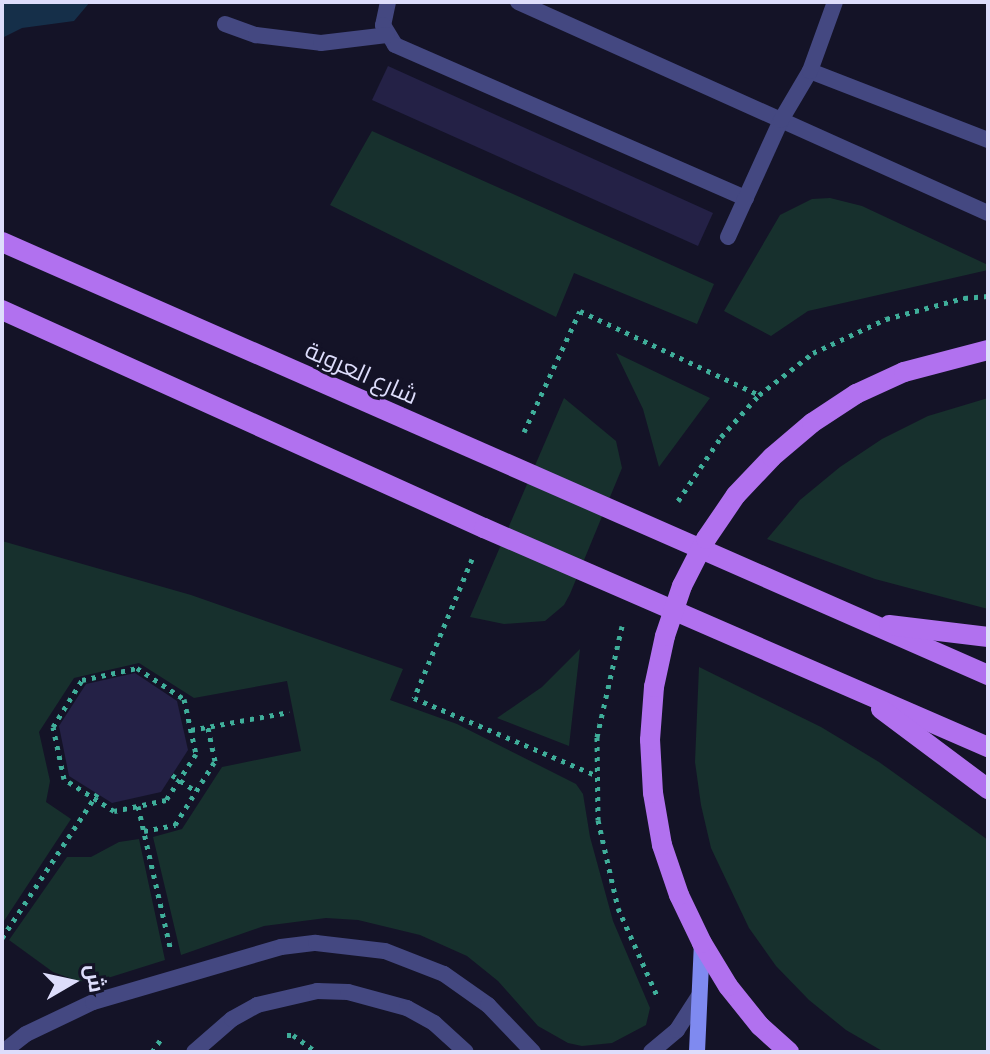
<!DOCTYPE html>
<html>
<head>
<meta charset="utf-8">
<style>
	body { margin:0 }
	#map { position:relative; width:990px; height:1054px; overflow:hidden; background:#141327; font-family:Manrope,Cairo,sans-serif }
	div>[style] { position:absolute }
	.green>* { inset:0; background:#17302d }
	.water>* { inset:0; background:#152f49 }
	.building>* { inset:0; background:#242146 }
	.path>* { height:5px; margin-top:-2.5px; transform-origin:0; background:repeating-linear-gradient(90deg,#3fae9a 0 4px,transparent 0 10px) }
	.lane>* { height:16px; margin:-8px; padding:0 8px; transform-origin:8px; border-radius:8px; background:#444881 }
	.secondary>* { height:16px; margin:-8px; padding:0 8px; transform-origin:8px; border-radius:8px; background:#7f8af0 }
	.primary>* { height:20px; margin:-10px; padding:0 10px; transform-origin:10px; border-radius:10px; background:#b171ef }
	span { translate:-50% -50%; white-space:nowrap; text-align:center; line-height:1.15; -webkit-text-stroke:6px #141327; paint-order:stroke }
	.street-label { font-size:24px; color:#ddddfb }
	.frame { position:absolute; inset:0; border:4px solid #ddddfb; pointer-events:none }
	.north { position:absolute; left:32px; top:942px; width:80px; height:80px; -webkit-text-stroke:6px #141327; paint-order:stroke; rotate:81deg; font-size:22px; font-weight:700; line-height:32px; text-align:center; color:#ddddfb }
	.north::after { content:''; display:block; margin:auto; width:28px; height:36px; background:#ddddfb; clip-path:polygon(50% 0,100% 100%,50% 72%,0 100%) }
</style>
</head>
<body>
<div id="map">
	<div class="green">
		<div style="clip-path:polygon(372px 131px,714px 284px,697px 324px,574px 273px,556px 317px,330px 205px)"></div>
		<div style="clip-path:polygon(830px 198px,862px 206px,988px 265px,988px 270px,808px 311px,771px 336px,724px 311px,780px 215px,812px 199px)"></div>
		<div style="clip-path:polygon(616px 353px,710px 398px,659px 467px,643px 409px)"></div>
		<div style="clip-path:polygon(564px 398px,616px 441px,622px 468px,570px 594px,564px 605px,545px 621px,504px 624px,470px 617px)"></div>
		<div style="clip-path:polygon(988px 398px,988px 609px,875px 579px,767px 539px,800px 500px,840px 467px,882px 439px,928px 416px)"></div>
		<div style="clip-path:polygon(2px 541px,191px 595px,403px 669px,390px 700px,457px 724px,576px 784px,583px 794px,590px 837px,613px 921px,650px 1008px,646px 1025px,612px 1043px,582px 1046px,568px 1043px,538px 1026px,498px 981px,467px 956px,420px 935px,358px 920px,326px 918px,264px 926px,181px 955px,153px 837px,182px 829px,222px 767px,301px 751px,287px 681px,194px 698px,139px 663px,74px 678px,39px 732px,50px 781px,46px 802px,71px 819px,2px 924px)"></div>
		<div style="clip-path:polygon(580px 649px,569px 746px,497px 718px,542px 687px)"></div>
		<div style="clip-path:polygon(699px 667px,821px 727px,879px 762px,988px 840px,988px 1052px,884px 1052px,846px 1030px,809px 1000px,776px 966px,749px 928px,711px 848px,701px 805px,695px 762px)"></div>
		<div style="clip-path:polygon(139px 839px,165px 960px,95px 982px,78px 981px,53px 972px,9px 940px,67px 857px,91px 857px,119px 842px)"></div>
	</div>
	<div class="water">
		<div style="clip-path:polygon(2px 2px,90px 2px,74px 21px,22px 28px,2px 38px)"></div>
	</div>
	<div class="building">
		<div style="clip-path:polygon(388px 66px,713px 213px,698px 246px,372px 100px)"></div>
		<div style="clip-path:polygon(135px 673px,177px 701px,188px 750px,161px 792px,112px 803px,69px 776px,59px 726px,86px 684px)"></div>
	</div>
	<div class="path">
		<div style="left:524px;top:432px;width:133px;rotate:-65.2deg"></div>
		<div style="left:580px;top:311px;width:198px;rotate:25.1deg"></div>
		<div style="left:678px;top:501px;width:77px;rotate:-56.1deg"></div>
		<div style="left:721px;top:437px;width:57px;rotate:-47.9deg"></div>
		<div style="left:759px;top:395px;width:68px;rotate:-37.9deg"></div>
		<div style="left:813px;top:353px;width:81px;rotate:-25deg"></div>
		<div style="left:886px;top:319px;width:81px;rotate:-15.1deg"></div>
		<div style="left:964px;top:298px;width:24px;rotate:-5deg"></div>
		<div style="left:472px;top:559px;width:151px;rotate:112.6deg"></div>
		<div style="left:414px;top:698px;width:197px;rotate:23deg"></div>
		<div style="left:622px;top:626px;width:114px;rotate:102.7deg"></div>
		<div style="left:597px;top:737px;width:83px;rotate:89.3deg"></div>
		<div style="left:598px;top:820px;width:90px;rotate:77.2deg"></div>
		<div style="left:618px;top:908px;width:98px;rotate:66deg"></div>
		<div style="left:137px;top:668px;width:56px;rotate:33.4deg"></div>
		<div style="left:184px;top:699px;width:56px;rotate:77.7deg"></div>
		<div style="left:196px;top:754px;width:55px;rotate:123.1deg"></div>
		<div style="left:166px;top:800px;width:53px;rotate:168.1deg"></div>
		<div style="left:114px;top:811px;width:59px;rotate:-147.4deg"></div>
		<div style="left:64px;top:779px;width:53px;rotate:-101.9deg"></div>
		<div style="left:53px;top:727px;width:55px;rotate:-58.3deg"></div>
		<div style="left:82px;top:680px;width:56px;rotate:-12.3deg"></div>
		<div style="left:191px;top:730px;width:100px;rotate:-10.4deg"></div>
		<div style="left:172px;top:775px;width:29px;rotate:34deg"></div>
		<div style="left:138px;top:806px;width:145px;rotate:77.2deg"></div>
		<div style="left:144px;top:831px;width:32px;rotate:-11deg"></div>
		<div style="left:175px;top:825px;width:75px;rotate:-58deg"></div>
		<div style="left:215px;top:761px;width:35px;rotate:-102deg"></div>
		<div style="left:2px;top:938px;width:173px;rotate:-56.6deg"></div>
		<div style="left:287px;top:1035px;width:6px"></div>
		<div style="left:293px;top:1035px;width:29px;rotate:36deg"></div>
		<div style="left:152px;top:1052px;width:19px;rotate:-55deg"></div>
	</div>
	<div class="lane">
		<div style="left:388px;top:2px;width:24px;rotate:102deg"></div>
		<div style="left:383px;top:25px;width:23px;rotate:59deg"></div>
		<div style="left:395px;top:45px;width:383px;rotate:23.6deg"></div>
		<div style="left:518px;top:2px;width:515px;rotate:24.18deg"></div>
		<div style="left:225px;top:24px;width:33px;rotate:20deg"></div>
		<div style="left:256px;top:35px;width:65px;rotate:7deg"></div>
		<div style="left:321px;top:43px;width:66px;rotate:-6.9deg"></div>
		<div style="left:810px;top:71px;width:191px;rotate:21.2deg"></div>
		<div style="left:728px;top:237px;width:128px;rotate:-65.6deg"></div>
		<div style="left:781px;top:120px;width:57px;rotate:-59.4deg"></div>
		<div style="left:810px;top:71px;width:73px;rotate:-70.1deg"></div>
		<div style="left:3px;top:1052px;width:29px;rotate:-38deg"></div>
		<div style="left:26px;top:1034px;width:74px;rotate:-25.5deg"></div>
		<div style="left:93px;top:1002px;width:196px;rotate:-16.3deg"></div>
		<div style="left:281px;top:947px;width:35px;rotate:-7deg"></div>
		<div style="left:316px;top:943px;width:69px;rotate:6.6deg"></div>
		<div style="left:385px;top:951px;width:63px;rotate:21.3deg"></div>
		<div style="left:444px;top:974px;width:54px;rotate:35.2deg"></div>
		<div style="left:488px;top:1005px;width:65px;rotate:46.2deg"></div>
		<div style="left:194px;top:1052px;width:50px;rotate:-41deg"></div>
		<div style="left:232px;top:1019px;width:29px;rotate:-29deg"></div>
		<div style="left:257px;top:1005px;width:62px;rotate:-13.1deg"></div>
		<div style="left:317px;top:991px;width:31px;rotate:2deg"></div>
		<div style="left:348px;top:992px;width:61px;rotate:15.2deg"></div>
		<div style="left:407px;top:1008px;width:31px;rotate:29deg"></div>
		<div style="left:434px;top:1023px;width:43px;rotate:42.2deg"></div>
		<div style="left:651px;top:1052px;width:34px;rotate:-40deg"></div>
		<div style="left:677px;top:1030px;width:40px;rotate:-57.1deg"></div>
	</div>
	<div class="secondary">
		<div style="left:697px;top:1052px;width:109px;rotate:-87.4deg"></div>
	</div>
	<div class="primary">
		<div style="left:2px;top:242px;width:1077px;rotate:23.71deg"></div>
		<div style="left:2px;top:310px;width:529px;rotate:24.34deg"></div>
		<div style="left:484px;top:528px;width:550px;rotate:23.49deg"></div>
		<div style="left:889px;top:625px;width:100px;rotate:6.9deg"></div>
		<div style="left:881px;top:709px;width:134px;rotate:36.8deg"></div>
		<div style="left:789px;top:1052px;width:39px;rotate:-138deg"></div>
		<div style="left:760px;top:1026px;width:51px;rotate:-128.7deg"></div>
		<div style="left:728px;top:986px;width:50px;rotate:-121.2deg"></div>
		<div style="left:702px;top:943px;width:53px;rotate:-115.6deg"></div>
		<div style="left:679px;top:895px;width:53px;rotate:-108.8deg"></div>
		<div style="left:662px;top:845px;width:53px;rotate:-99.8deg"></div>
		<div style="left:653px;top:793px;width:53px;rotate:-93.2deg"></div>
		<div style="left:650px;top:740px;width:53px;rotate:-85.7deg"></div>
		<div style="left:654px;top:687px;width:52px;rotate:-77.8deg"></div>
		<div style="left:665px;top:636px;width:53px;rotate:-71.2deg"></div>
		<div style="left:682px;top:586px;width:53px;rotate:-62.9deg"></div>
		<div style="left:706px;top:539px;width:53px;rotate:-55.7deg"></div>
		<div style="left:736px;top:495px;width:52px;rotate:-46.5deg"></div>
		<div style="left:772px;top:457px;width:52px;rotate:-40.4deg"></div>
		<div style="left:812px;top:423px;width:53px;rotate:-33.4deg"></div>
		<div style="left:856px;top:394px;width:53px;rotate:-24.6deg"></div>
		<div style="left:904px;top:372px;width:87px;rotate:-14.7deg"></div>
	</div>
	<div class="street-label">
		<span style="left:362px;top:372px;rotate:24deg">شارع العروبة</span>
	</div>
	<div class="frame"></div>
	<div class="north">ش</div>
</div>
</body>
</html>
